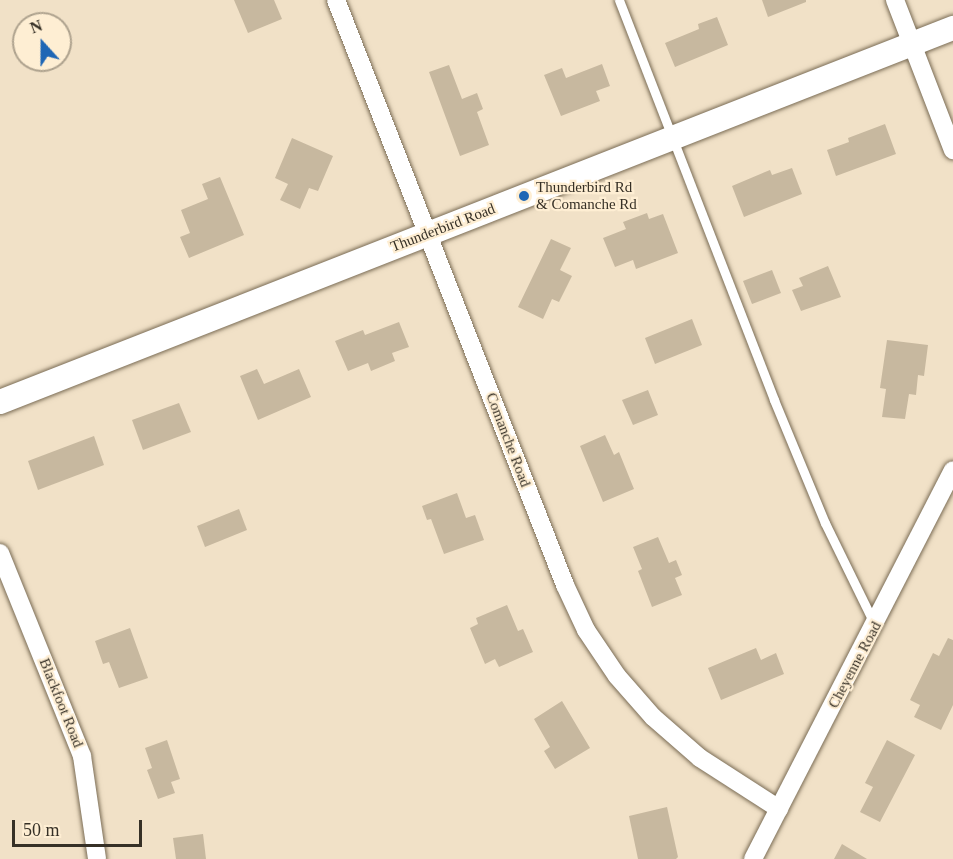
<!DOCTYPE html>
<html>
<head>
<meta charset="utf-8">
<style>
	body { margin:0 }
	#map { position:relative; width:953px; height:859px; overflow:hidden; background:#f1e1c7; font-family:Georgia,serif }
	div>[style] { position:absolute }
	.building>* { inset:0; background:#c7b89f }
	.roads { filter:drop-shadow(0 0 2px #7a6c55) drop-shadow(0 0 2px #7a6c55) }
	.service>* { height:9px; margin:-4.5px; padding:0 4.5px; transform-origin:4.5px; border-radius:4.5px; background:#fff }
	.minor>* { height:18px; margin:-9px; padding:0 9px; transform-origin:9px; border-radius:9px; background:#fff }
	.secondary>* { height:24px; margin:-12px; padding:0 12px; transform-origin:12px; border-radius:12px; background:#fff }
	.dots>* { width:16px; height:16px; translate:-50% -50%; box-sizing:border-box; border:3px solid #feeed3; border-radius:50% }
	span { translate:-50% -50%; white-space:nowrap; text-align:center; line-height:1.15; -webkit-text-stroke:4.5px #feeed3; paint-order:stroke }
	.poi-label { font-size:15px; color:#363026 }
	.left { translate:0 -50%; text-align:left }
	.street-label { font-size:15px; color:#363026 }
	.north { position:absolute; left:12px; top:12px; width:60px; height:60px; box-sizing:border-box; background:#feeed3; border:2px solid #aea28e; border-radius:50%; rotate:339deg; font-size:16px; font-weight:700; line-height:24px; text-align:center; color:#363026 }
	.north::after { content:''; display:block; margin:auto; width:21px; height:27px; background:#1e66b5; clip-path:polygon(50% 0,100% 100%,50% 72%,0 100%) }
	.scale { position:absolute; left:12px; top:820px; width:130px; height:27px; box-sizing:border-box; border:3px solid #363026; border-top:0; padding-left:8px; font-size:18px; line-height:21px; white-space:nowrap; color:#363026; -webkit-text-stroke:4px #feeed3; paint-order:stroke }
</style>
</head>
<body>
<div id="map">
	<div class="building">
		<div style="clip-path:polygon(234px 0,274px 0,282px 19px,248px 33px)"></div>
		<div style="clip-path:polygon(762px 0,806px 0,806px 2px,768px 17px)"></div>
		<div style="clip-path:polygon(717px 17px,728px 45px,675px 67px,665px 43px,699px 29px,698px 24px)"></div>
		<div style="clip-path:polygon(602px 64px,610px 86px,596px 91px,600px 101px,561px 116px,544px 75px,562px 68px,566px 78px)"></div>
		<div style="clip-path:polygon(449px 65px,462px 99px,477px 93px,483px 109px,477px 112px,489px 145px,460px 156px,429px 72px)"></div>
		<div style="clip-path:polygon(885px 124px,896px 154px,836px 176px,827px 150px,849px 142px,848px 138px)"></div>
		<div style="clip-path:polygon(292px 138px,333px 156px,318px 191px,309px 188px,300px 209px,280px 200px,288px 184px,275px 178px)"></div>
		<div style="clip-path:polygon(792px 168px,802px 194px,744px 217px,732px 186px,770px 170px,772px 175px)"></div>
		<div style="clip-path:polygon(220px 177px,244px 235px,189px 258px,180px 237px,190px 233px,181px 210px,208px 199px,202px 184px)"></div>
		<div style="clip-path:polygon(647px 213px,649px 219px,663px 214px,678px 253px,636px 269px,633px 260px,615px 267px,603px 238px,626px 229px,623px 222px)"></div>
		<div style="clip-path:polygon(551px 239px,571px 248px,560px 270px,572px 276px,559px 302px,552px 299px,543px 319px,518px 307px)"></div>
		<div style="clip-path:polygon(828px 266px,841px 297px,801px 311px,792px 290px,803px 286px,799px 278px)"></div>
		<div style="clip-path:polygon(772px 270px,781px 293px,752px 304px,743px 281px)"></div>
		<div style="clip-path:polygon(692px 319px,702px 345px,655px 364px,645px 338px)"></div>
		<div style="clip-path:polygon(399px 322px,409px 347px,392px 353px,395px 361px,371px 371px,368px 363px,348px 371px,335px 341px,363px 330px,365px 335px)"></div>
		<div style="clip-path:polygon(887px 340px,928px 345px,924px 376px,918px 375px,916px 395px,909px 394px,905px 419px,882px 417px,886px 389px,880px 388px)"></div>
		<div style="clip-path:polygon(257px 369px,264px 384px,299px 369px,311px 397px,258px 420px,240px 376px)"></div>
		<div style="clip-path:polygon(648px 390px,658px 415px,633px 425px,622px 400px)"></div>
		<div style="clip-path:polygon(179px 403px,191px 432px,143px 450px,132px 420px)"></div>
		<div style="clip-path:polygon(605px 435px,614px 455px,619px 452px,634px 489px,603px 502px,580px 446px)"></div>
		<div style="clip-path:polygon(94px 436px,104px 465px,38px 490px,28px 461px)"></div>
		<div style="clip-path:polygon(457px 493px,466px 518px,475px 515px,484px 540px,444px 554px,431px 519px,427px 520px,422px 506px)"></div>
		<div style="clip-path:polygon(239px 509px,247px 530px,205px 547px,197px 526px)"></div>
		<div style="clip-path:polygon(658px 537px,669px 563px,676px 560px,682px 575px,675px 578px,682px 595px,652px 607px,638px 571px,642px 569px,633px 547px)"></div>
		<div style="clip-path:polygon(507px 605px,518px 631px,523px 629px,533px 652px,499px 667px,495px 659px,485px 664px,470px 628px,478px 624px,476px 618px)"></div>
		<div style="clip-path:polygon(130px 628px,148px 678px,119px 688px,109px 662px,103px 664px,95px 641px)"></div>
		<div style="clip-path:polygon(948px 638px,953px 640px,953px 705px,941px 730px,914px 717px,920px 705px,910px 700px,933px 653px,939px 656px)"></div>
		<div style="clip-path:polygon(756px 648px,761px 660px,776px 653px,784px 674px,721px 700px,708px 668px)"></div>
		<div style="clip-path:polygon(562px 701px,590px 748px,555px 769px,544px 751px,550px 747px,534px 719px)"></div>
		<div style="clip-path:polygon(167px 740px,180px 779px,171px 782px,175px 793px,158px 799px,147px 770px,152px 768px,145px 748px)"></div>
		<div style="clip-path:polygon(887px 740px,915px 755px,880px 822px,860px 812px,873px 787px,865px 783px)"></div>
		<div style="clip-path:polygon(667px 807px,678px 857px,676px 859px,638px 859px,629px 816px)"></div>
		<div style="clip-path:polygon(203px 834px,206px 859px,176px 859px,173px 838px)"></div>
		<div style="clip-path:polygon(842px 844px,867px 859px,834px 859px)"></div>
	</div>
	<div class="roads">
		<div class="service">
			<div style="left:619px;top:0;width:429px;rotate:68.8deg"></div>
			<div style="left:774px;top:400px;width:133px;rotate:67.5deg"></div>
			<div style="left:825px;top:523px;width:114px;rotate:63.9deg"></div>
		</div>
		<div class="minor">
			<div style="left:336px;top:0;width:628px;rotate:68.62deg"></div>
			<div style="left:565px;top:585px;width:50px;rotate:65deg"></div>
			<div style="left:586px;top:630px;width:55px;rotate:56deg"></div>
			<div style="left:617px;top:676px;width:55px;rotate:48.7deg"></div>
			<div style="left:653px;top:717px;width:62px;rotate:41.1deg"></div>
			<div style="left:700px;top:758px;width:94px;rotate:32.8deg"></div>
			<div style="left:895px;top:0;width:161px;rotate:68.9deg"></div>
			<div style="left:0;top:553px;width:219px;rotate:68deg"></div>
			<div style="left:82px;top:756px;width:104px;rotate:81.7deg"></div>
			<div style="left:753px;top:859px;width:437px;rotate:-62.8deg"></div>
		</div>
		<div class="secondary">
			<div style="left:0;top:402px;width:1024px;rotate:-21.43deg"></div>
		</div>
	</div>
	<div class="dots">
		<div style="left:524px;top:196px;background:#1e66b5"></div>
	</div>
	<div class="poi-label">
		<span class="left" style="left:536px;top:196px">Thunderbird Rd<br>&amp; Comanche Rd</span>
	</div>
	<div class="street-label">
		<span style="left:443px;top:228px;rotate:-21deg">Thunderbird Road</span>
		<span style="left:508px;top:440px;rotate:69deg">Comanche Road</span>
		<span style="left:855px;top:665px;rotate:-62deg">Cheyenne Road</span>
		<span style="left:61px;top:703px;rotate:68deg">Blackfoot Road</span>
	</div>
	<div class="north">N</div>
	<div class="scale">50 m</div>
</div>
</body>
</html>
